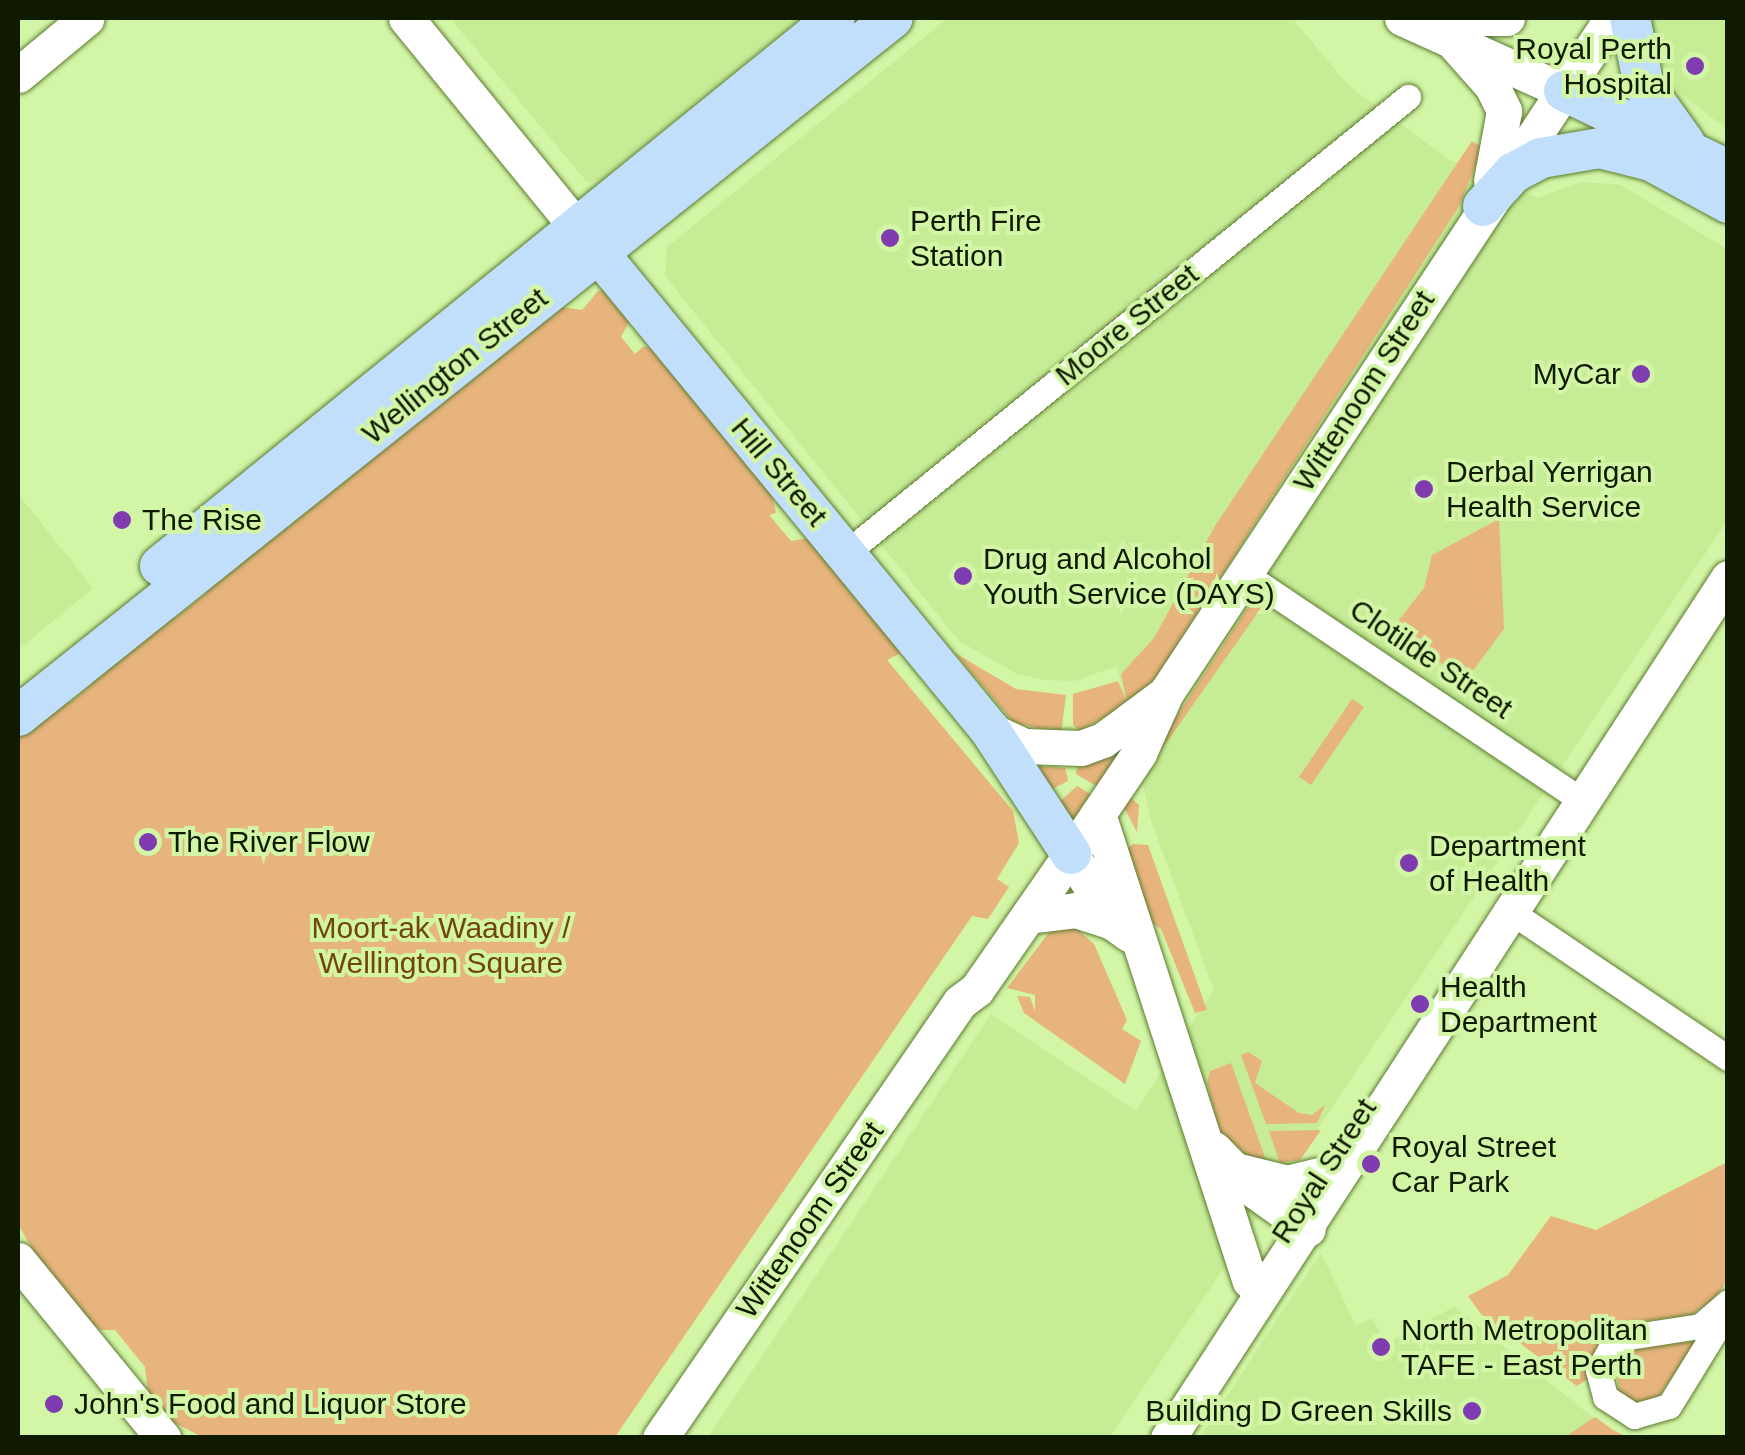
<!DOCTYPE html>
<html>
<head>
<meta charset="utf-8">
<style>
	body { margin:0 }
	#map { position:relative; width:1745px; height:1455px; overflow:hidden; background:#d2f5a6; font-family:Arial,sans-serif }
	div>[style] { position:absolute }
	.built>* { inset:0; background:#c6ec96 }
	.green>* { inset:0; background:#e7b47d }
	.roads { filter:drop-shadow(0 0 2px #5c7a2f) drop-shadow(0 0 2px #5c7a2f) }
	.street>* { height:25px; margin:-12.5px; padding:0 12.5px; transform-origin:12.5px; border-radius:12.5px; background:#fff }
	.secondary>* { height:35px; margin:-17.5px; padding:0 17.5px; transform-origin:17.5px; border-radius:17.5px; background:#fff }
	.primary>* { height:40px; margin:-20px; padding:0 20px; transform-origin:20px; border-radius:20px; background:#c1dffb }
	.dots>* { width:28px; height:28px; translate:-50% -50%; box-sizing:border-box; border:5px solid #d2f5a6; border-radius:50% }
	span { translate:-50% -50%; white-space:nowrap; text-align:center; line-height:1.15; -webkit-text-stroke:8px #d2f5a6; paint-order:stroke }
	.poi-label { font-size:30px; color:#0f1a00 }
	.right { translate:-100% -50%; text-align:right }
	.left { translate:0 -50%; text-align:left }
	.street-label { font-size:30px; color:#0f1a00 }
	.park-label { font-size:30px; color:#724606 }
	.frame { position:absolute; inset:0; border:20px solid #0f1a00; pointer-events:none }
</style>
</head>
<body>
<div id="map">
	<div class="built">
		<div style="clip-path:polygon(450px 18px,800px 18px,600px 180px,587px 182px)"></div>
		<div style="clip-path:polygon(948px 18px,1292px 18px,1349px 86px,1448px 159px,1538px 198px,1581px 182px,1621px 185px,1727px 249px,1727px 521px,1110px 1437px,708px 1437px,991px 1014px,1136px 1111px,1214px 990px,1151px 821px,1117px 666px,1074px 681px,1044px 680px,1017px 674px,959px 641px,665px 276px,667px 247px)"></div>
		<div style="clip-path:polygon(1615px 18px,1727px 18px,1727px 129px,1678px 92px,1648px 40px)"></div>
		<div style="clip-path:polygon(18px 494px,93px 588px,18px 650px)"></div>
		<div style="clip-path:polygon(1321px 1253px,1356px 1326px,1372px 1318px,1386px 1343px,1454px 1307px,1619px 1438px,1199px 1438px)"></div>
	</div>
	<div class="green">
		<div style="clip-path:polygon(1472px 141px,1483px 148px,1458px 208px,1157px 676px,1128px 704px,1080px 731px,1073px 725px,1073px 694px,1118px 681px,1127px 702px,1121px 674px,1154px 638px,1215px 526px)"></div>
		<div style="clip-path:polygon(614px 288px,634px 313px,621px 337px,635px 354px,644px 346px,667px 355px,769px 481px,776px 513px,769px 515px,791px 541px,815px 537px,901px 653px,887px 660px,1013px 811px,1019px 843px,997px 879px,1009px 887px,988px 919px,972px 916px,615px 1437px,202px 1437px,173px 1422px,148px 1392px,145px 1367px,115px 1330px,100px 1330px,54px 1288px,18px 1224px,18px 730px,61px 693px,69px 703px,92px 684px,97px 667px,166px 610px,175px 618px,204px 595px,265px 525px,290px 527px,287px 509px,546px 305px,582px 310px,598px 291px)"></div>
		<div style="clip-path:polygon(1499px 519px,1504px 629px,1466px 680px,1391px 630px,1424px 588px,1432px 555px)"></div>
		<div style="clip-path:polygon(1250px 604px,1261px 608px,1129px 796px,1139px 805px,1137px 832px,1121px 802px)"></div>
		<div style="clip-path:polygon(955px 653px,1016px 689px,1066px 695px,1061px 734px,1013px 722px)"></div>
		<div style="clip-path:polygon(1352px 699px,1364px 707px,1311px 785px,1299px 777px)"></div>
		<div style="clip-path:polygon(1129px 748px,1098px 787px,1076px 774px,1077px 767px)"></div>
		<div style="clip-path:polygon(1035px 766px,1065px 768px,1068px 781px,1052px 789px)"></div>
		<div style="clip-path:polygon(1077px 786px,1094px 796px,1078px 828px,1058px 803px)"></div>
		<div style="clip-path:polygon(1133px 844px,1148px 845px,1207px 1010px,1195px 1013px,1161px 929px,1150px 922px,1119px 855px)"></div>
		<div style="clip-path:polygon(1053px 927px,1075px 927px,1094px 944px,1127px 1020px,1122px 1029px,1141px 1041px,1125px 1084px,1024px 1013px,1017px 996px,1030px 997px,1035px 1011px,1035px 995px,1007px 988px)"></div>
		<div style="clip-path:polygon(1248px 1052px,1262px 1061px,1255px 1083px,1299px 1113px,1312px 1115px,1325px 1105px,1317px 1123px,1266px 1124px,1241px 1055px)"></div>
		<div style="clip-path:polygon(1231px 1063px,1270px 1171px,1231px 1148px,1219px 1131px,1207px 1083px,1210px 1071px)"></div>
		<div style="clip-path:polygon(1321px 1130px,1300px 1160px,1280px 1163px,1269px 1131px)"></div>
		<div style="clip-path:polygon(1727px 1162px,1727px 1281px,1716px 1298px,1690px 1316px,1618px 1324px,1599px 1341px,1589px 1378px,1577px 1386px,1481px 1314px,1468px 1296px,1508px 1275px,1551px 1216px,1596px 1230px)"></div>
		<div style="clip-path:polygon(1688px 1340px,1695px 1343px,1658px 1398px,1638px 1405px,1620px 1395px,1615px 1362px,1628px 1346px)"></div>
		<div style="clip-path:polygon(1595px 1417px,1613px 1430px,1627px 1437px,1565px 1437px)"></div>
	</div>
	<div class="roads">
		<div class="street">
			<div style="left:846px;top:553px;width:724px;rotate:-39.06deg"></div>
			<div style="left:1245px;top:574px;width:404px;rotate:33.9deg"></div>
			<div style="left:1507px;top:909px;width:267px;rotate:34deg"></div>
			<div style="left:1728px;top:1302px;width:37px;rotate:139deg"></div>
			<div style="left:1700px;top:1326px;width:85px;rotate:171.2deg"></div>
			<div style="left:1616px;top:1339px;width:36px;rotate:120deg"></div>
			<div style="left:1598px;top:1370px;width:28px;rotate:75deg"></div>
			<div style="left:1605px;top:1397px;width:35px;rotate:33deg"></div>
			<div style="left:1634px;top:1416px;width:36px;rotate:-16deg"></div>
			<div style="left:1669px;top:1406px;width:113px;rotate:-58.4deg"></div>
		</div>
		<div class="secondary">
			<div style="left:406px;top:18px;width:296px;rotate:50.8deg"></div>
			<div style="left:1402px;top:18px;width:178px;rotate:24.3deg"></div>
			<div style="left:1434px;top:18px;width:73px"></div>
			<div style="left:1452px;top:41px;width:60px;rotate:48.4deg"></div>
			<div style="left:1492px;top:86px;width:28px;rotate:64deg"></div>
			<div style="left:1504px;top:111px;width:71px;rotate:100.5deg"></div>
			<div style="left:18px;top:75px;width:89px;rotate:-39.6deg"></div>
			<div style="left:990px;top:730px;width:38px;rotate:25deg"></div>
			<div style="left:1025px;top:746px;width:56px;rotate:2deg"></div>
			<div style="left:1081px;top:748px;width:23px;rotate:-20deg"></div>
			<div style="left:1103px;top:740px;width:72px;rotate:-36.6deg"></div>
			<div style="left:1098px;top:814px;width:491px;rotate:72deg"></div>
			<div style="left:1071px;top:854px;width:79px;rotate:58.9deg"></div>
			<div style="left:1112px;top:922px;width:21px;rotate:35deg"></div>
			<div style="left:1028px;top:916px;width:48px;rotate:-7.1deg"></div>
			<div style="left:1076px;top:910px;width:38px;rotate:18deg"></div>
			<div style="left:1214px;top:1149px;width:59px;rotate:45.7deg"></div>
			<div style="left:1255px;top:1191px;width:65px;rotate:35.6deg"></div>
			<div style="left:1239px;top:1171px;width:49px;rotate:14deg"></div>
			<div style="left:1287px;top:1183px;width:34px;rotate:-14deg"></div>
			<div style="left:18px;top:1260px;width:230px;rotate:50.8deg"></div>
			<div style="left:660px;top:1438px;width:529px;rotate:-55.47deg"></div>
			<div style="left:960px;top:1002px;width:21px;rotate:-37deg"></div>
			<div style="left:977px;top:989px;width:165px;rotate:-55.2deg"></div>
			<div style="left:1071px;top:854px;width:122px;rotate:-56deg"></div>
			<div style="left:1139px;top:753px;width:66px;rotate:-65.8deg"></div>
			<div style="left:1166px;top:693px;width:809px;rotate:-56.55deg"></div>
			<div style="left:1168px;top:1438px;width:1026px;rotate:-56.93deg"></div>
		</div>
		<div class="primary">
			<div style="left:1630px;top:18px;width:69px;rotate:78.4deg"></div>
			<div style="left:1644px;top:86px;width:70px;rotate:54.3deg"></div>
			<div style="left:1564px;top:91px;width:182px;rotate:25.7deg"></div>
			<div style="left:1483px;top:206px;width:45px;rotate:-47.7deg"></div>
			<div style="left:1513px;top:173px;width:32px;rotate:-28deg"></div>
			<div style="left:1541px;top:158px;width:60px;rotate:-9.6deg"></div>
			<div style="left:1600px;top:148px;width:53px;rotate:14.3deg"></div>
			<div style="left:1651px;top:161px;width:88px;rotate:28.6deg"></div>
			<div style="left:597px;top:251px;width:620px;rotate:50.63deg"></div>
			<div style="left:990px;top:730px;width:148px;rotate:56.8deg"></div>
			<div style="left:160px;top:566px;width:869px;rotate:-39.07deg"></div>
			<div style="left:18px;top:716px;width:1119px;rotate:-38.58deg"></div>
		</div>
	</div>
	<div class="dots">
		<div style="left:1695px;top:66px;background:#7f3cb0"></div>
		<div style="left:890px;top:238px;background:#7f3cb0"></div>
		<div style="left:1641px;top:374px;background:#7f3cb0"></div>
		<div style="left:1424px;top:489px;background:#7f3cb0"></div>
		<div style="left:122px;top:520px;background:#7f3cb0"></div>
		<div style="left:963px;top:576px;background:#7f3cb0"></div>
		<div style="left:148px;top:842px;background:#7f3cb0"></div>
		<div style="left:1409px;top:863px;background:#7f3cb0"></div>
		<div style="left:1420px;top:1004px;background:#7f3cb0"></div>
		<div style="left:1371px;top:1164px;background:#7f3cb0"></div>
		<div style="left:1381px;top:1347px;background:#7f3cb0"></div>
		<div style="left:54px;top:1404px;background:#7f3cb0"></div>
		<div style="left:1472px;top:1411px;background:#7f3cb0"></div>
	</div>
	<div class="poi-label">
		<span class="right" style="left:1672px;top:66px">Royal Perth<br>Hospital</span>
		<span class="left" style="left:910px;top:238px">Perth Fire<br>Station</span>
		<span class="right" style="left:1621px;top:374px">MyCar</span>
		<span class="left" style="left:1446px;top:489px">Derbal Yerrigan<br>Health Service</span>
		<span class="left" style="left:142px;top:520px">The Rise</span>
		<span class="left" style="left:983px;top:576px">Drug and Alcohol<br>Youth Service (DAYS)</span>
		<span class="left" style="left:168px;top:842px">The River Flow</span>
		<span class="left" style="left:1429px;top:863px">Department<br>of Health</span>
		<span class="left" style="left:1440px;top:1004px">Health<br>Department</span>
		<span class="left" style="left:1391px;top:1164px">Royal Street<br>Car Park</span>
		<span class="left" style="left:1401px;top:1347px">North Metropolitan<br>TAFE - East Perth</span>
		<span class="left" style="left:74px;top:1404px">John's Food and Liquor Store</span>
		<span class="right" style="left:1452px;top:1411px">Building D Green Skills</span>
	</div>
	<div class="street-label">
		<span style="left:1127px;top:325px;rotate:-39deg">Moore Street</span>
		<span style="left:455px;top:366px;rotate:-39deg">Wellington Street</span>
		<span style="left:1364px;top:391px;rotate:-57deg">Wittenoom Street</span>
		<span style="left:779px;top:472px;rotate:50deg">Hill Street</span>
		<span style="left:1431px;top:659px;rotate:34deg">Clotilde Street</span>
		<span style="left:1324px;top:1171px;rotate:-57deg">Royal Street</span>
		<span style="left:810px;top:1220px;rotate:-55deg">Wittenoom Street</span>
	</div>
	<div class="park-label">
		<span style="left:441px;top:945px">Moort-ak Waadiny /<br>Wellington Square</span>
	</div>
	<div class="frame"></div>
</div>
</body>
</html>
